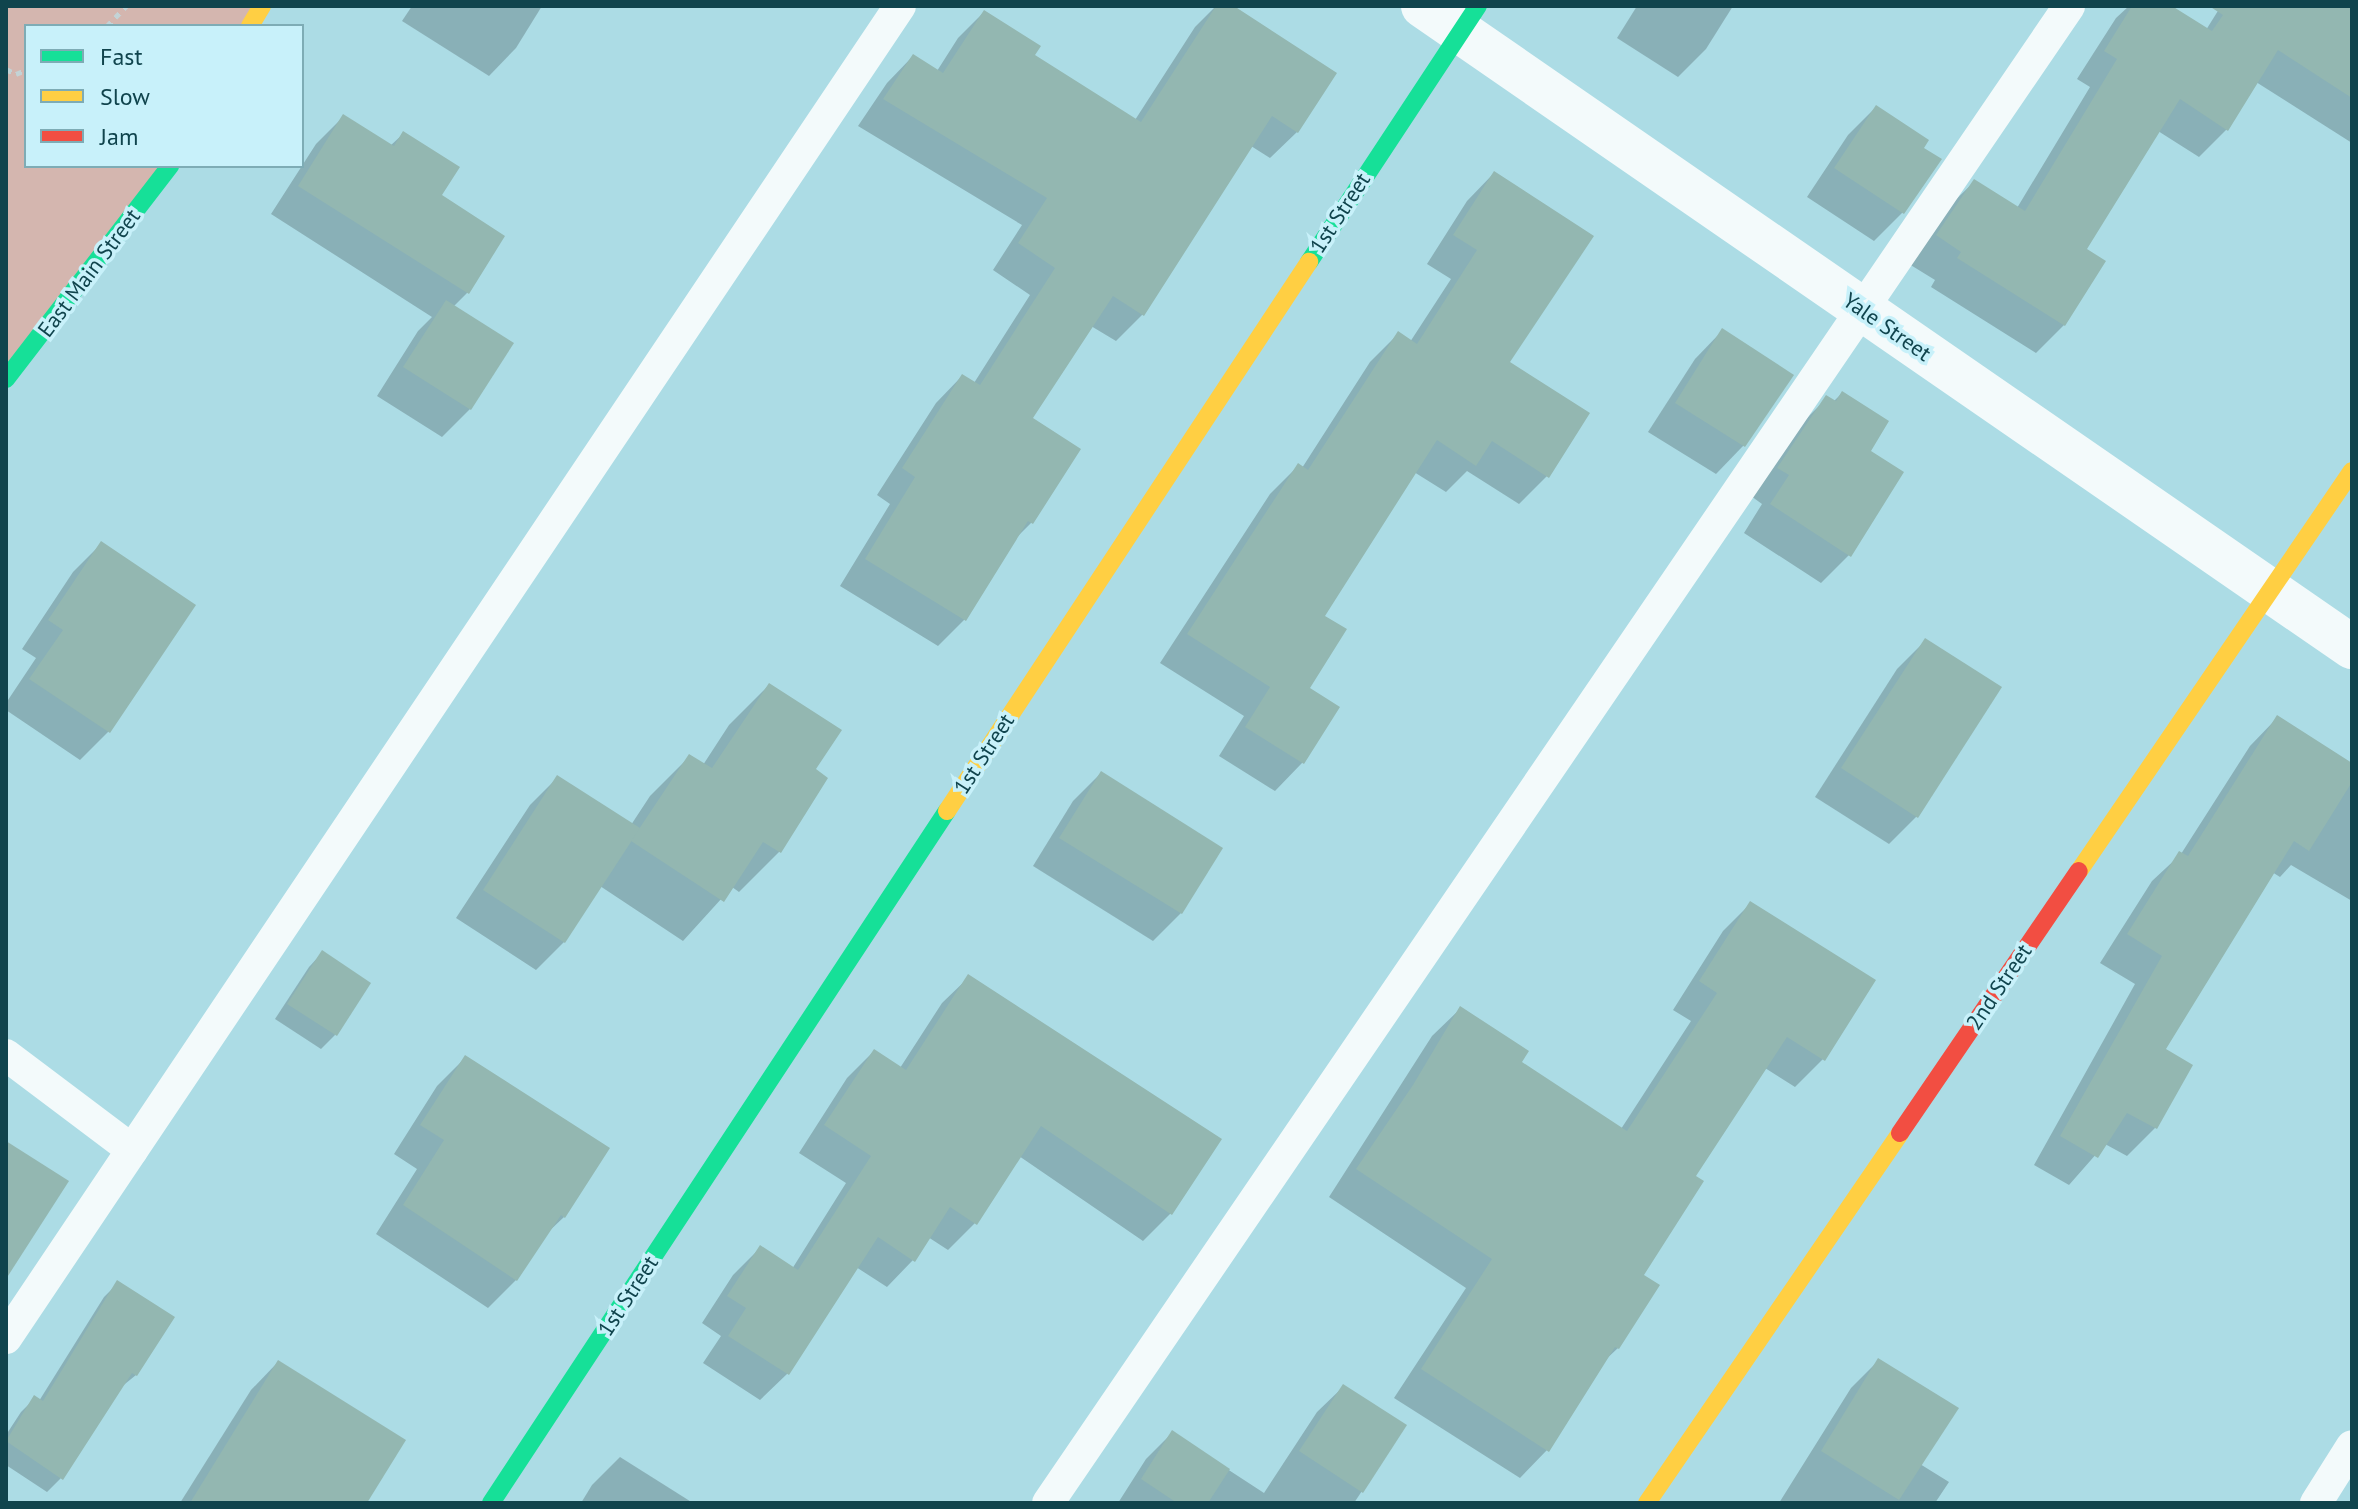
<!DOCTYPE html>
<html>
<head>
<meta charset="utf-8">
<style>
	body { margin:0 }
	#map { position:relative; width:2358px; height:1509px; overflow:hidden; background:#acdce5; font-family:"PT Sans",sans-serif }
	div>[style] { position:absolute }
	.green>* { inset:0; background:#d4b6af }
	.shadow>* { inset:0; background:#0003 }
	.building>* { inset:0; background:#93b7b1 }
	.path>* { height:5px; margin-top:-2.5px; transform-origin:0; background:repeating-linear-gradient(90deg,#c3d3d6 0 6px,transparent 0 12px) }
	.lane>* { height:32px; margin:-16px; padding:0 16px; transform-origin:16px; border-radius:16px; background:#f3fafb }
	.street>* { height:44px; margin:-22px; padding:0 22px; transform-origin:22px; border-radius:22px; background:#f3fafb }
	.fast>* { height:18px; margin:-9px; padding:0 9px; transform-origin:9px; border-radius:9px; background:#16e098 }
	.slow>* { height:18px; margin:-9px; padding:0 9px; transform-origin:9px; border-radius:9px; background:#ffcf43 }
	.jam>* { height:18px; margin:-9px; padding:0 9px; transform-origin:9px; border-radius:9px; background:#f24e42 }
	span { translate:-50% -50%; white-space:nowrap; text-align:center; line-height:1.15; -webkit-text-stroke:7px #c8f1fa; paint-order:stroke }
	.street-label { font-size:22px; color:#10444d }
	.frame { position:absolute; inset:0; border:8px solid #10444d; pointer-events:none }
	.legend { position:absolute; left:24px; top:24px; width:280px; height:144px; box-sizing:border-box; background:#c8f1fa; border:2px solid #7eacb5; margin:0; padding:10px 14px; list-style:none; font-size:24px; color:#10444d }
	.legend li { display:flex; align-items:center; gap:16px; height:40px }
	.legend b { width:40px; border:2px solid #7eacb5 }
</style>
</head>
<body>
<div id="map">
	<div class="green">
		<div style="clip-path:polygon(6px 6px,262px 6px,250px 26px,26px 26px,26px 166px,170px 166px,6px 379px)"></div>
	</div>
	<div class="shadow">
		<div style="clip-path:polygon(412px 6px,542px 6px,516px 48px,489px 76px,402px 21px)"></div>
		<div style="clip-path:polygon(1216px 6px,1230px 6px,1297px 132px,1270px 158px,1251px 146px,1142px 315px,1116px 341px,1091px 326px,1030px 419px,1078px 449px,1031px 523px,1012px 542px,964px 620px,938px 646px,840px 586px,890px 504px,877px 495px,936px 403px,962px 376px,974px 383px,1030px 295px,993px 270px,1022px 225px,858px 126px,887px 83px,913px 56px,937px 71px,958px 38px,984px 12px,1032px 55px,1135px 120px,1195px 27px)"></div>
		<div style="clip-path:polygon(1637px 6px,1733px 6px,1706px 49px,1678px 77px,1617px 38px)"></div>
		<div style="clip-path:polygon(2129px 6px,2169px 6px,2206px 30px,2221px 6px,2352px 6px,2352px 143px,2256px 82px,2227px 129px,2199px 157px,2158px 131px,2084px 250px,2064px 325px,2036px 353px,1931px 287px,1935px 280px,1909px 264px,1946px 209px,1974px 182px,2017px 208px,2090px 87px,2077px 79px,2116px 18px)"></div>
		<div style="clip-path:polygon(1876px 107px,1921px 149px,1939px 160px,1902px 213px,1874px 241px,1807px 197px,1848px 135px)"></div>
		<div style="clip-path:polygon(344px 116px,390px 146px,403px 134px,439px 196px,502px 236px,467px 293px,453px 307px,470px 409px,442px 437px,377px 396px,418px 331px,432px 317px,271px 214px,316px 144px)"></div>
		<div style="clip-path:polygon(1494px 173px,1507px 363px,1547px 476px,1519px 504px,1467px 471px,1446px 492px,1414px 472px,1322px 616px,1308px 689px,1302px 763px,1275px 791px,1219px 756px,1244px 716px,1160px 663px,1270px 494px,1298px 466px,1302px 468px,1370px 362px,1398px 334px,1410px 342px,1451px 279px,1427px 264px,1467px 201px)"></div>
		<div style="clip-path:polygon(1722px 331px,1792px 375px,1743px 446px,1716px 474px,1648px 432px,1695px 359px)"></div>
		<div style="clip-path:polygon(1842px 393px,1868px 451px,1849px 555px,1821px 583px,1744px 533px,1762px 504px,1751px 496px,1799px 426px,1827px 398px,1833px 402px)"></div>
		<div style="clip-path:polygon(101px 544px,108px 732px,80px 760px,6px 710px,6px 703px,36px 658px,22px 649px,73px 572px)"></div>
		<div style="clip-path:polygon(1925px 641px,1917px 816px,1889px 844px,1815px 797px,1897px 669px)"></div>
		<div style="clip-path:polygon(769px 685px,813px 770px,826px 778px,779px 852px,739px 892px,732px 887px,683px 941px,600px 886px,564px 942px,536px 970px,456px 918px,530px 805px,558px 777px,631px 825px,650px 796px,690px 756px,703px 765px,729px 725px)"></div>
		<div style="clip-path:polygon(2277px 718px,2352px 764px,2352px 901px,2291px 865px,2280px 877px,2272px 872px,2163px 1050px,2190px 1065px,2155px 1128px,2127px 1156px,2105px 1144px,2069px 1185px,2034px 1165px,2135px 984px,2100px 963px,2152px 881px,2181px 854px,2250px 746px)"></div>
		<div style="clip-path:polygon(1101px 773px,1181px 913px,1153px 941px,1033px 866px,1073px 801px)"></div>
		<div style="clip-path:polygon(1751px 903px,1823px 1059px,1795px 1087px,1765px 1068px,1694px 1177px,1641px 1276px,1618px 1348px,1602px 1363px,1547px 1450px,1520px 1478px,1394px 1398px,1466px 1288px,1329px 1197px,1432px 1036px,1460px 1009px,1519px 1063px,1621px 1129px,1691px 1021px,1673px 1010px,1723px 931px)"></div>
		<div style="clip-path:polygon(322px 953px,335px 1035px,321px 1049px,275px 1019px,309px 967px)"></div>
		<div style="clip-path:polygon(969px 977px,1220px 1140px,1170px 1214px,1143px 1241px,1019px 1156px,975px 1223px,948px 1250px,928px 1237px,913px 1260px,887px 1287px,856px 1267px,787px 1374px,760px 1400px,703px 1363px,721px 1336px,702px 1323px,733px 1275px,760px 1248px,792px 1269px,846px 1183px,799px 1153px,847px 1078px,874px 1051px,900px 1068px,942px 1003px)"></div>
		<div style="clip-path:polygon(465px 1058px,564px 1217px,545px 1235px,516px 1280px,488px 1308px,376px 1234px,417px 1169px,394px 1154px,437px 1086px)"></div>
		<div style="clip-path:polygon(118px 1283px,136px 1375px,120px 1388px,61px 1478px,47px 1492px,6px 1465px,6px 1435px,21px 1412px,35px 1398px,39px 1401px,104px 1297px)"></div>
		<div style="clip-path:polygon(1879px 1360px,1920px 1464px,1949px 1482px,1935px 1503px,1779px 1503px,1851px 1388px)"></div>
		<div style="clip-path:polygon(278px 1362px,364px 1503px,180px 1503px,251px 1390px)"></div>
		<div style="clip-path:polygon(1344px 1386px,1405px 1426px,1354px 1503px,1118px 1503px,1146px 1459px,1172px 1433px,1264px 1493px,1317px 1412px)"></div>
		<div style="clip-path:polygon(620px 1457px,693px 1503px,581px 1503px,592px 1485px)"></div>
	</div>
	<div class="building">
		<div style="clip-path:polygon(1216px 6px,1234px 6px,1337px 73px,1298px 133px,1272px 116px,1144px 316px,1113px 296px,1033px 418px,1081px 449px,1033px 524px,1028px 521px,966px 621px,865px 559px,915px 477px,902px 468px,962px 374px,980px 385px,1055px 268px,1018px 243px,1047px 198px,883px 99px,913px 54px,943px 73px,984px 10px,1041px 46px,1035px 55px,1141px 122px)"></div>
		<div style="clip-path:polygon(2132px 6px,2172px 6px,2212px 31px,2223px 15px,2209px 6px,2352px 6px,2352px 98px,2278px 50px,2228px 131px,2180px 99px,2087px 249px,2106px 261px,2065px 326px,1957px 258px,1961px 252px,1936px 235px,1974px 179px,2025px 211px,2117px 59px,2104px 51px)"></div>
		<div style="clip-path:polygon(1876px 105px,1929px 140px,1924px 148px,1942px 159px,1904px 214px,1834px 168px)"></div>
		<div style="clip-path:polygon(343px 114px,394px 146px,403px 131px,460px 167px,442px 195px,505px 236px,469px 294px,298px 186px)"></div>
		<div style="clip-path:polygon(1494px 171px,1594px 236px,1510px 362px,1590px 413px,1549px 478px,1492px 441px,1476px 466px,1437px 440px,1325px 616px,1347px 629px,1310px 688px,1340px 707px,1304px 764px,1245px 727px,1270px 687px,1187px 634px,1298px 463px,1308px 470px,1398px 331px,1417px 344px,1477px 250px,1453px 235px)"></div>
		<div style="clip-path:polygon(446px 300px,514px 343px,471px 410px,403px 367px)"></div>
		<div style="clip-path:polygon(1722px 328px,1794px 375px,1745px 447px,1675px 403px)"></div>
		<div style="clip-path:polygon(1842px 391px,1889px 421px,1871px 451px,1904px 472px,1851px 557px,1770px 504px,1789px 475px,1777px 468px,1826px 395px,1836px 401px)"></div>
		<div style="clip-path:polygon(101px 541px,196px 605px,110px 733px,29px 679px,63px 630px,48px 620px)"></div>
		<div style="clip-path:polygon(1925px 638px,2002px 687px,1918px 818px,1841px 768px)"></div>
		<div style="clip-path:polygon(769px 683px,842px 730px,816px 769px,828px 778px,781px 853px,763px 842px,724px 902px,631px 841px,689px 754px,712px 768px)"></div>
		<div style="clip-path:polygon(2277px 715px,2352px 763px,2352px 782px,2309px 851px,2294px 841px,2166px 1049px,2193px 1065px,2157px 1129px,2127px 1113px,2098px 1158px,2060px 1136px,2162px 956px,2127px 934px,2179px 851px,2188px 856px)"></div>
		<div style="clip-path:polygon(1101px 771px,1223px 848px,1182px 914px,1059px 838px)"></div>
		<div style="clip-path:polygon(557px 775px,640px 828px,565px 943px,483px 890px)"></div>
		<div style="clip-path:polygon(1750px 901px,1876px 980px,1825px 1061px,1787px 1037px,1696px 1176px,1704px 1181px,1644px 1275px,1660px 1285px,1619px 1349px,1615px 1347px,1549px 1452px,1421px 1369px,1492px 1259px,1356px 1169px,1413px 1085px,1460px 1006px,1529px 1051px,1522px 1062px,1627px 1131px,1717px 993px,1699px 981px)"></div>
		<div style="clip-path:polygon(322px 950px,371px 983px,337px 1036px,287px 1004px)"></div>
		<div style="clip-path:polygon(968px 974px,1222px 1139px,1172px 1215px,1041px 1126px,977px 1225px,950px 1207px,915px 1262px,878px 1237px,789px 1375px,728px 1336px,746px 1308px,727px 1296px,760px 1245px,798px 1270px,871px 1156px,824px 1125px,874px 1049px,906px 1070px)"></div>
		<div style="clip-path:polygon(465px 1055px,610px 1148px,565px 1218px,561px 1215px,517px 1281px,403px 1205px,444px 1140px,420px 1125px)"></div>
		<div style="clip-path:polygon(6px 1141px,69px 1181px,6px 1279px)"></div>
		<div style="clip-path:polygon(117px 1280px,175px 1317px,137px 1376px,132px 1373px,63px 1480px,6px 1441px,34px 1395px,43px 1401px)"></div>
		<div style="clip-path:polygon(1878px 1358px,1959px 1408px,1899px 1500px,1821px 1451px)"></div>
		<div style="clip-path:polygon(278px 1360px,406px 1440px,367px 1503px,190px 1503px)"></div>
		<div style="clip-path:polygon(1343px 1384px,1407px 1425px,1363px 1493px,1299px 1451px)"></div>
		<div style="clip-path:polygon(1172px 1430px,1230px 1469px,1208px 1503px,1177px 1503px,1141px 1479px)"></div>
	</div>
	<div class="path">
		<div style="left:107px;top:26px;width:28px;rotate:-46deg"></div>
		<div style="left:6px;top:69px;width:11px;rotate:27deg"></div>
		<div style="left:16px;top:74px;width:11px;rotate:-22deg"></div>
	</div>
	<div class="lane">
		<div style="left:6px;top:1055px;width:158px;rotate:37deg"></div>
		<div style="left:6px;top:1338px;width:1604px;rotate:-56.13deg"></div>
		<div style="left:1048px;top:1503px;width:1812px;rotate:-55.7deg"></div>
		<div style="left:2316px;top:1503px;width:67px;rotate:-57.7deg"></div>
	</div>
	<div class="street">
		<div style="left:1423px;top:6px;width:1129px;rotate:34.61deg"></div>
	</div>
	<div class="fast">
		<div style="left:1309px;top:262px;width:307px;rotate:-56.6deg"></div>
		<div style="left:6px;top:379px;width:269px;rotate:-52.4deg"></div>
		<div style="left:491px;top:1503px;width:829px;rotate:-56.62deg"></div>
	</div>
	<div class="slow">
		<div style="left:250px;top:26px;width:23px;rotate:-59deg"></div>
		<div style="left:947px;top:811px;width:658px;rotate:-56.6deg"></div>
		<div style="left:2079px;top:871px;width:484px;rotate:-55.7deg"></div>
		<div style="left:1647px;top:1503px;width:448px;rotate:-55.6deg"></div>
	</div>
	<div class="jam">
		<div style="left:1900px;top:1133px;width:317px;rotate:-55.7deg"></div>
	</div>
	<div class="street-label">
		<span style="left:1340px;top:213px;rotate:-57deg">1st Street</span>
		<span style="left:89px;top:273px;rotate:-53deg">East Main Street</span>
		<span style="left:1887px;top:327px;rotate:35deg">Yale Street</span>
		<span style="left:984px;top:754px;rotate:-57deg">1st Street</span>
		<span style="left:1999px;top:987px;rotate:-56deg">2nd Street</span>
		<span style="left:628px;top:1296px;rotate:-57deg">1st Street</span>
	</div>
	<div class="frame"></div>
	<ul class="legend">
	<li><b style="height:10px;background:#16e098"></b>Fast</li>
	<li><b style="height:10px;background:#ffcf43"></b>Slow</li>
	<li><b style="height:10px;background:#f24e42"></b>Jam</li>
	</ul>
</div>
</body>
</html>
